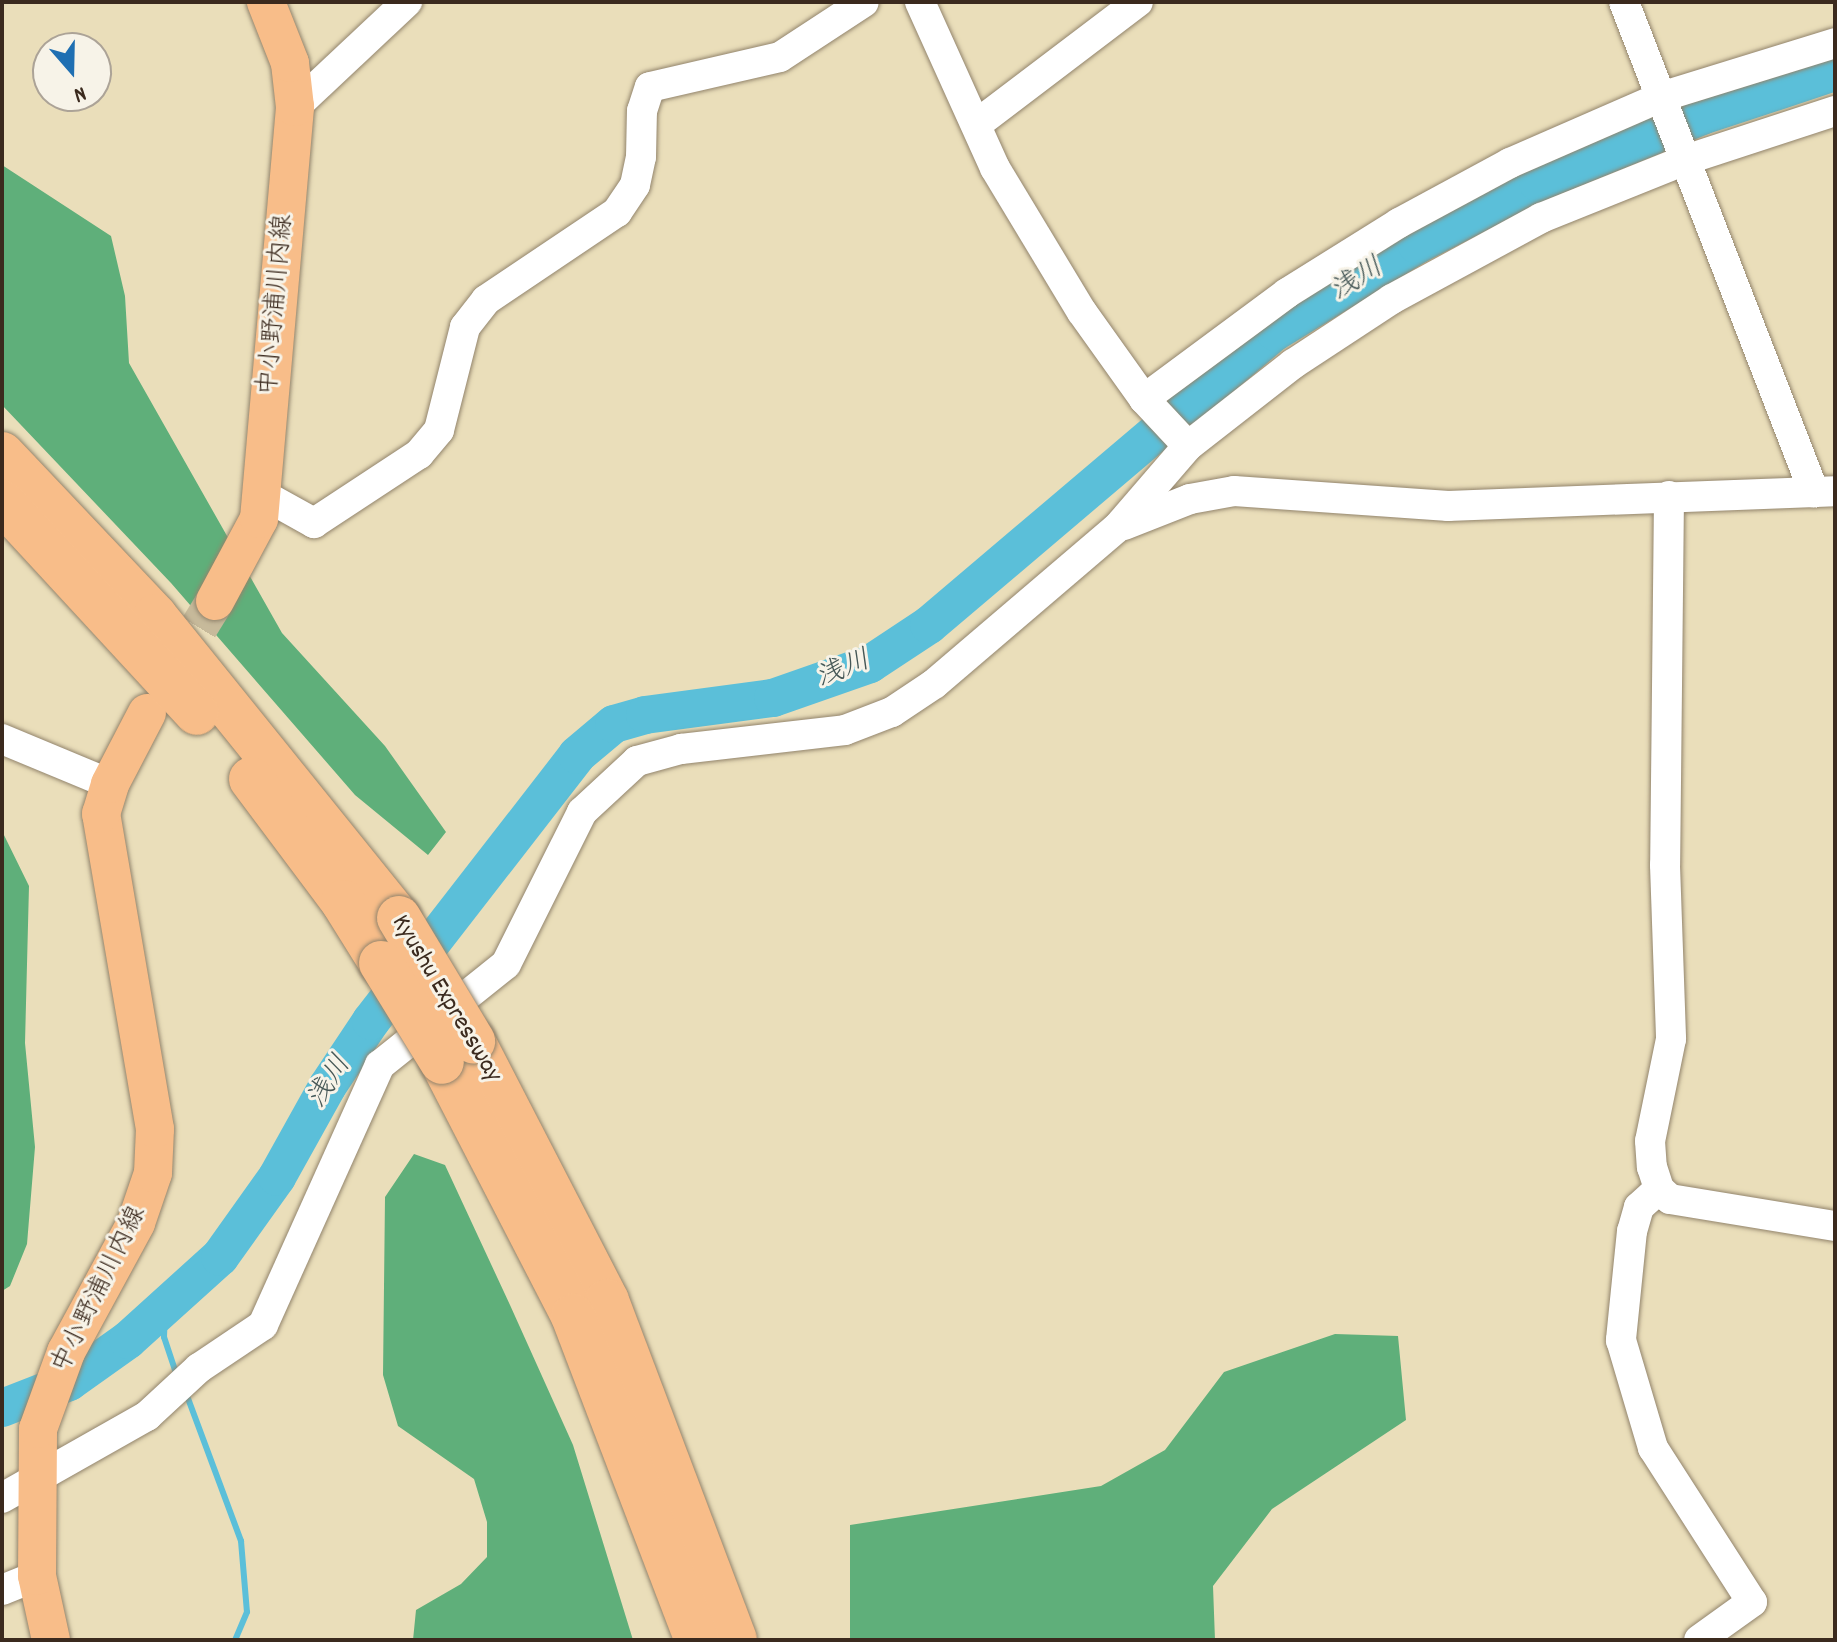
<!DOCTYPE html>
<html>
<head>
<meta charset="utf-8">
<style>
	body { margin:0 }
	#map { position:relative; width:1837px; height:1642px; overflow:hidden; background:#eadeba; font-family:Dekko,"Klee One",sans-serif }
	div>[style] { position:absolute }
	.forest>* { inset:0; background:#5faf7a }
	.stream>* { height:6px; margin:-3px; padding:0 3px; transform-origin:3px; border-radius:3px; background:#5bbfd9 }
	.river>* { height:38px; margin:-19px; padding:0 19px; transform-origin:19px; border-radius:19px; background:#5bbfd9 }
	.major-tunnel>* { height:38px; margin-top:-19px; transform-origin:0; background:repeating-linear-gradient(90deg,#c7ba9b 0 38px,transparent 0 57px) }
	.roads { filter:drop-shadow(0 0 2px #92846c) drop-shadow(0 0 2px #92846c) }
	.minor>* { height:30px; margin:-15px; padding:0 15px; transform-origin:15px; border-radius:15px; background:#fff }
	.major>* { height:38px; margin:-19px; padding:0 19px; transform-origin:19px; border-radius:19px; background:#f8bd89 }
	.highway>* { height:44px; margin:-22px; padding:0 22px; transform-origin:22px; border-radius:22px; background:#f8bd89 }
	.bridges { filter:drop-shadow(0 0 2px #92846c) drop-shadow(0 0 2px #92846c) }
	.highway-bridge>* { height:44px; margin:-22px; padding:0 22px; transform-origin:22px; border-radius:22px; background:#f8bd89 }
	span { translate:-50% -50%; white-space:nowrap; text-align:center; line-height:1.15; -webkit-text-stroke:6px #f7f3e8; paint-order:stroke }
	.street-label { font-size:26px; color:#3b2a1e }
	.water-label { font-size:28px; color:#455756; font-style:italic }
	.frame { position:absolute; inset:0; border:4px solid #3b2a1e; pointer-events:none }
	.north { position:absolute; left:32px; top:32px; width:80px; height:80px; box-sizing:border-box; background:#f7f3e8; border:2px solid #aca397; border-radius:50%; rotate:160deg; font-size:22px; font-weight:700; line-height:32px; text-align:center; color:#3b2a1e }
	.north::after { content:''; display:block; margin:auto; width:28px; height:36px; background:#1f6fb2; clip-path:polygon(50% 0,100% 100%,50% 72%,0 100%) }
</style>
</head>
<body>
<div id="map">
	<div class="forest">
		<div style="clip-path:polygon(2px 165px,111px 236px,125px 296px,129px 363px,282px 633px,385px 746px,446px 832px,428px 855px,355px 795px,171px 583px,2px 405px)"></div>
		<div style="clip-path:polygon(2px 831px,29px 886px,25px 1043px,35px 1147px,27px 1244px,10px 1286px,2px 1291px)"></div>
		<div style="clip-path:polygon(414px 1154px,445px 1165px,510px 1305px,573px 1445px,633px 1640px,413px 1640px,416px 1610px,461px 1584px,487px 1557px,487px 1522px,474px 1479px,398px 1426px,383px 1375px,385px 1197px)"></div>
		<div style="clip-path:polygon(1335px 1334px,1398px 1336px,1406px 1420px,1272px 1509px,1213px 1586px,1215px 1640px,850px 1640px,850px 1525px,1101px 1486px,1165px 1450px,1224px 1372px)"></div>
	</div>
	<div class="stream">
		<div style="left:165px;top:1309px;width:28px;rotate:92deg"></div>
		<div style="left:164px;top:1337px;width:41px;rotate:71.6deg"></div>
		<div style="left:186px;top:1393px;width:158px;rotate:69.6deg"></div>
		<div style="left:241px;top:1541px;width:71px;rotate:85.2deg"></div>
		<div style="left:247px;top:1612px;width:30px;rotate:113deg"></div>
	</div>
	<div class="river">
		<div style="left:2px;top:1408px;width:72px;rotate:-21.2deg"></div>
		<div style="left:69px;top:1382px;width:72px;rotate:-35.4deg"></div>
		<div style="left:128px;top:1340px;width:124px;rotate:-42.1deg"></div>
		<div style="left:220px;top:1257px;width:98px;rotate:-54.5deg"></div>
		<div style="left:277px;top:1177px;width:103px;rotate:-60.9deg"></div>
		<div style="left:327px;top:1087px;width:79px;rotate:-56.3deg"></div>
		<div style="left:371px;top:1021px;width:336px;rotate:-52.2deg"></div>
		<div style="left:577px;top:755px;width:48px;rotate:-40deg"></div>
		<div style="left:614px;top:724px;width:32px;rotate:-16deg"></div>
		<div style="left:645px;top:715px;width:129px;rotate:-7.6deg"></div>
		<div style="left:773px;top:698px;width:103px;rotate:-19.3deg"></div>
		<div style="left:870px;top:664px;width:71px;rotate:-33.5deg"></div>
		<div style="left:929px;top:625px;width:453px;rotate:-40.3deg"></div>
		<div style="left:1275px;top:332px;width:167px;rotate:-31.5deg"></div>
		<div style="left:1417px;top:245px;width:136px;rotate:-27.1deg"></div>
		<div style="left:1538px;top:183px;width:177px;rotate:-22.2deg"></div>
		<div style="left:1702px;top:116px;width:140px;rotate:-18.3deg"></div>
	</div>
	<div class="major-tunnel">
		<div style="left:169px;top:676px;width:88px;rotate:-58.5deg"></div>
	</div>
	<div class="roads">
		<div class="minor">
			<div style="left:920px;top:2px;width:182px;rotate:65.7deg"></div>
			<div style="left:995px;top:168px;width:168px;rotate:58.9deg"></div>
			<div style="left:1082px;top:312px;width:107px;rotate:54.5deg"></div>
			<div style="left:1144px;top:399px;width:64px;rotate:46.9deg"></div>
			<div style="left:1624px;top:2px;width:526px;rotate:68.81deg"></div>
			<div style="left:295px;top:107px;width:154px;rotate:-43.2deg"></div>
			<div style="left:977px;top:124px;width:202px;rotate:-37.2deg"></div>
			<div style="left:1144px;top:399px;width:178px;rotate:-36.5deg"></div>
			<div style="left:1287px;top:293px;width:132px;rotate:-32deg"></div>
			<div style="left:1399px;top:223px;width:126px;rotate:-28.4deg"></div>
			<div style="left:1510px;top:163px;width:165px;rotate:-23.6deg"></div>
			<div style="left:1661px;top:97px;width:182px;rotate:-17.2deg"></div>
			<div style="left:260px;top:493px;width:62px;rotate:29.1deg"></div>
			<div style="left:314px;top:523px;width:126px;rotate:-33.3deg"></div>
			<div style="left:419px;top:454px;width:31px;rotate:-50deg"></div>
			<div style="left:439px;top:430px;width:106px;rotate:-75.8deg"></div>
			<div style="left:465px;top:327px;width:34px;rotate:-52deg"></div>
			<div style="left:486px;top:300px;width:158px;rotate:-33.9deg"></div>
			<div style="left:617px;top:212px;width:32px;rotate:-56deg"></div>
			<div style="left:635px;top:185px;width:29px;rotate:-78deg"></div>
			<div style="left:641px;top:157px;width:46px;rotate:-88.8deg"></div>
			<div style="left:642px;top:111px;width:25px;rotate:-72deg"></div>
			<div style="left:650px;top:87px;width:133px;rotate:-13deg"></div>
			<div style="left:780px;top:57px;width:100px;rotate:-33.2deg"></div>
			<div style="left:1669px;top:496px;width:369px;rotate:90.6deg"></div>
			<div style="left:1665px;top:865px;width:174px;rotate:88deg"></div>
			<div style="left:1671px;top:1039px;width:104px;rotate:101.6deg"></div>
			<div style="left:1650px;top:1141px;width:26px;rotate:86deg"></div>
			<div style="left:1652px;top:1167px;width:23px;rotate:72deg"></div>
			<div style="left:1659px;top:1189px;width:15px;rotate:42deg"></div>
			<div style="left:1670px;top:1199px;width:167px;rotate:9.3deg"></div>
			<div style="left:1124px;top:525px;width:71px;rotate:-21.5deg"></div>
			<div style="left:1190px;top:499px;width:45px;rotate:-10.3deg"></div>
			<div style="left:1234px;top:491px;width:215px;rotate:4deg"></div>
			<div style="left:1448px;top:506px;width:387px;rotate:-2.2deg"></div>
			<div style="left:2px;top:739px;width:117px;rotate:22.6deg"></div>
			<div style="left:1659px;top:1189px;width:27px;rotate:138deg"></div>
			<div style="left:1639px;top:1207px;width:25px;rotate:106deg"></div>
			<div style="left:1632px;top:1231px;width:110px;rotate:95.8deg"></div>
			<div style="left:1621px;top:1340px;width:113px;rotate:73.5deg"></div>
			<div style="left:1653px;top:1448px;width:183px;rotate:57.3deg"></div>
			<div style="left:1752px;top:1602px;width:65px;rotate:144.4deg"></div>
			<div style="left:2px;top:1498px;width:167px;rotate:-29.5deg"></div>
			<div style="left:147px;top:1416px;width:71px;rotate:-42.7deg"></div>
			<div style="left:199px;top:1368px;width:77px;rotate:-33.9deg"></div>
			<div style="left:263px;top:1325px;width:285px;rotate:-65.8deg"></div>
			<div style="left:380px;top:1065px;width:161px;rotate:-38.7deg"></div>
			<div style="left:506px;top:964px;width:170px;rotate:-63.4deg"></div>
			<div style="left:582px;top:812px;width:75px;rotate:-42.8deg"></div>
			<div style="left:637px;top:761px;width:46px;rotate:-15.3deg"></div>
			<div style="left:681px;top:749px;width:165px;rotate:-6.6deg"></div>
			<div style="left:845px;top:730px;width:50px;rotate:-21deg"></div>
			<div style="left:892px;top:712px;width:50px;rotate:-33.7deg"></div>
			<div style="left:934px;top:684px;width:242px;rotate:-40.5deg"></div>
			<div style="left:1118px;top:527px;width:107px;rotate:-49.2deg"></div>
			<div style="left:1188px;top:446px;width:133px;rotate:-38deg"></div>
			<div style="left:1293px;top:364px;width:118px;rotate:-33.3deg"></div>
			<div style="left:1392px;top:299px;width:170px;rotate:-28.5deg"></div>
			<div style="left:1541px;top:218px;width:155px;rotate:-21.9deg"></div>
			<div style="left:1685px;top:160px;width:158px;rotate:-18.1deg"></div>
			<div style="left:2px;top:1590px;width:38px;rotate:-22deg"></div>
		</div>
		<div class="major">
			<div style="left:215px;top:601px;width:93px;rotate:-61.8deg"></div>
			<div style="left:259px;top:519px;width:414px;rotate:-85deg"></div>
			<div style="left:295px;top:107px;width:44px;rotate:-96.5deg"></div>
			<div style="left:290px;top:63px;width:66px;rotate:-111.5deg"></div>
			<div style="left:51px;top:1640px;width:66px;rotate:-102.3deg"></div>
			<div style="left:37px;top:1576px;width:147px;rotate:-89.6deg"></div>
			<div style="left:38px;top:1429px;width:82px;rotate:-70deg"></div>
			<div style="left:66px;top:1352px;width:147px;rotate:-61.5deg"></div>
			<div style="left:136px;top:1223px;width:53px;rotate:-71.2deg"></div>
			<div style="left:153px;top:1173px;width:44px;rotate:-87.4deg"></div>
			<div style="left:155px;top:1129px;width:320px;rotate:-99.7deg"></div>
			<div style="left:101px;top:814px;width:31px;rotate:-73deg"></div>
			<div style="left:110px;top:784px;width:80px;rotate:-62.5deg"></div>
		</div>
		<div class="highway">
			<div style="left:2px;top:454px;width:223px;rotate:46.6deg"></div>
			<div style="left:155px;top:616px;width:388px;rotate:51.1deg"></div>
			<div style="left:2px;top:502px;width:287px;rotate:47.3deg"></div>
			<div style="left:251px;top:779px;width:154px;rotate:53.2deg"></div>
			<div style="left:343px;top:902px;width:72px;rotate:58.1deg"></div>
			<div style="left:473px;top:1041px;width:292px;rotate:62.7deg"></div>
			<div style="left:607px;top:1301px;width:362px;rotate:69.3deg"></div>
			<div style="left:442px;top:1062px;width:286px;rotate:62.7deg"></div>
			<div style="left:573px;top:1316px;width:347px;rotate:69.1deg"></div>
		</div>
	</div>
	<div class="bridges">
		<div class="highway-bridge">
			<div style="left:399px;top:918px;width:144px;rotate:59deg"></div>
			<div style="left:381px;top:963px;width:116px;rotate:58.4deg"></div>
		</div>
	</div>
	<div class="street-label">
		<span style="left:277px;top:305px;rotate:-85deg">中小野浦川内線</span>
		<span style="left:446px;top:999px;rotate:59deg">Kyushu Expressway</span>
		<span style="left:100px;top:1290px;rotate:-64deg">中小野浦川内線</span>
	</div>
	<div class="water-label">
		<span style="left:1358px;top:281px;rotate:-32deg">浅川</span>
		<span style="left:844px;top:671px;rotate:-22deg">浅川</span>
		<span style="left:331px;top:1083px;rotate:-58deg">浅川</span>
	</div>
	<div class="frame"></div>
	<div class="north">N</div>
</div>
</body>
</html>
